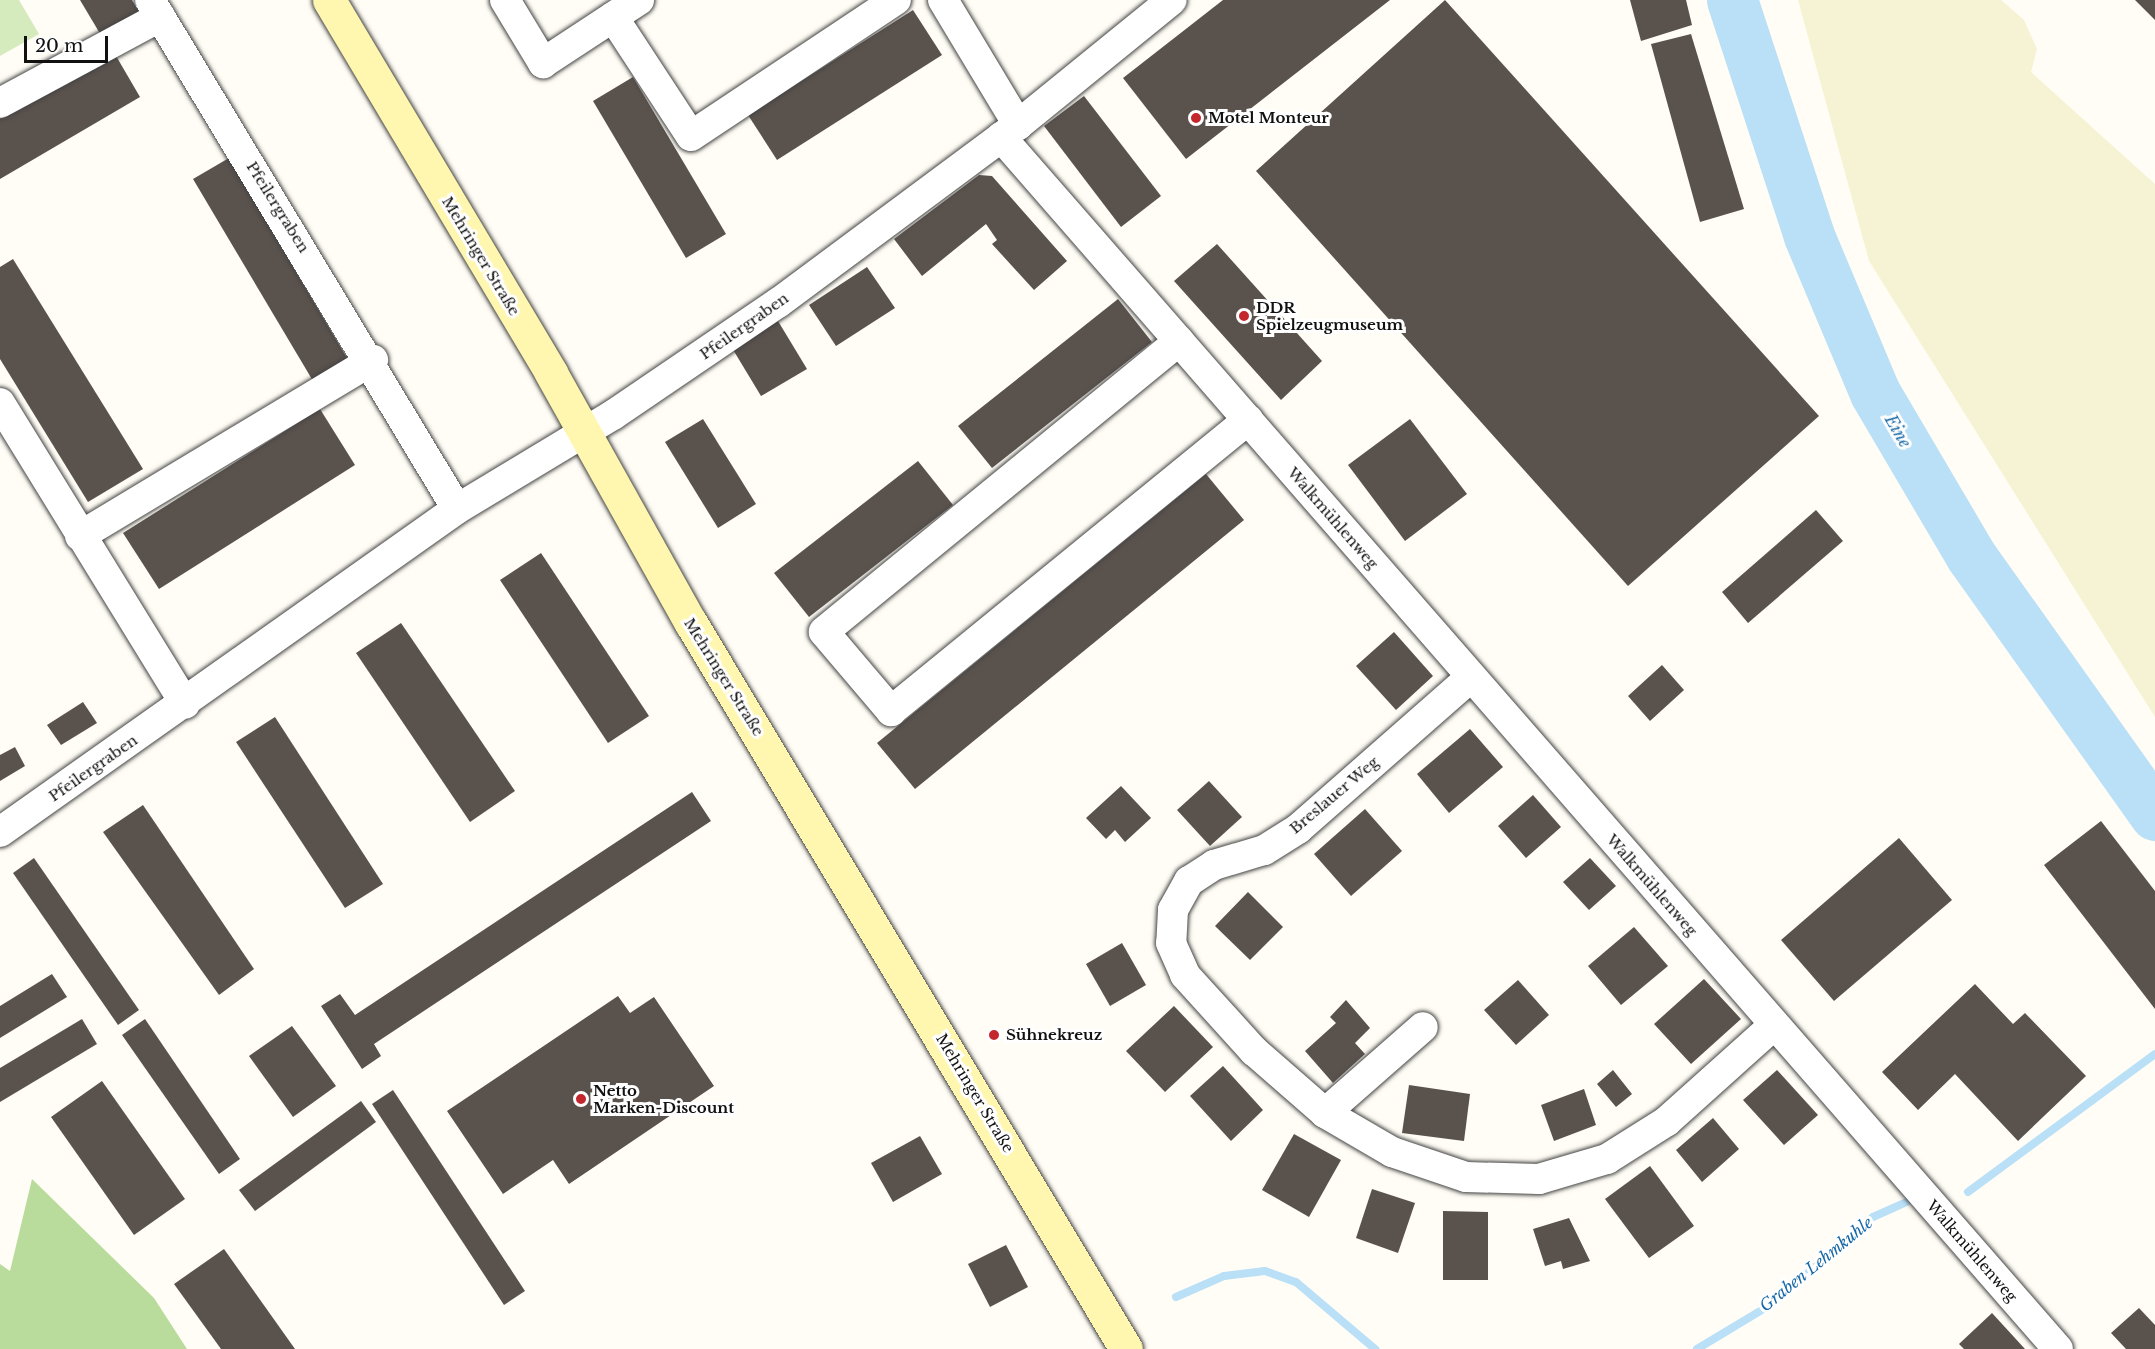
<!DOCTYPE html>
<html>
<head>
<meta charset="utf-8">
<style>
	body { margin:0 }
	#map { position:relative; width:2155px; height:1349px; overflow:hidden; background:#fffdf5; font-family:"Libre Baskerville",serif }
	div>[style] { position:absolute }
	.farmland>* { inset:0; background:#f6f3d4 }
	.green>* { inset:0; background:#d5ebbd }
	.forest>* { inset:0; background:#b9dc9c }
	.stream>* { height:8px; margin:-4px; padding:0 4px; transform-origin:4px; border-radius:4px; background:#b9e0f7 }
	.river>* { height:51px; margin:-25.5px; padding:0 25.5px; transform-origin:25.5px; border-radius:25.5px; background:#b9e0f7 }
	.building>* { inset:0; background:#5a524d }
	.roads { filter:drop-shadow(0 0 2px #444) drop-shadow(0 0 2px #444) }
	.minor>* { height:30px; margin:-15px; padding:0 15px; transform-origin:15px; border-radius:15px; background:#fff }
	.secondary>* { height:33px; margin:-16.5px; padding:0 16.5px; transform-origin:16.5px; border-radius:16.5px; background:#fff6b0 }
	.dots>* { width:16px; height:16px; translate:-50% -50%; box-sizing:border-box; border:3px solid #fff; border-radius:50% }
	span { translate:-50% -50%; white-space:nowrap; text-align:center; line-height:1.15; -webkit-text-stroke:6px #fff; paint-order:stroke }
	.poi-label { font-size:15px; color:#111; font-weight:700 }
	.left { translate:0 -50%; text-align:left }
	.street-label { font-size:15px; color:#111 }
	.water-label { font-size:16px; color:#1768a6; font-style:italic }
	.scale { position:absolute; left:24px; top:36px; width:84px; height:27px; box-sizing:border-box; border:3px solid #111; border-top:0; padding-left:8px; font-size:18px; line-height:21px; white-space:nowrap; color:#111; -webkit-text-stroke:4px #fff; paint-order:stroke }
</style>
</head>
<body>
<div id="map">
	<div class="farmland">
		<div style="clip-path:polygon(1798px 0,2001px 0,2024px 20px,2037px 49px,2031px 72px,2155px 184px,2155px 717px,1869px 261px)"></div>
	</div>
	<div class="green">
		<div style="clip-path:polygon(0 0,19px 0,39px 34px,0 56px)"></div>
	</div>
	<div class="forest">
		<div style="clip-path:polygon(32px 1179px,154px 1298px,187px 1349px,0 1349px,0 1264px,10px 1271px)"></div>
	</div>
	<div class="stream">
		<div style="left:1968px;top:1192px;width:232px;rotate:-36.4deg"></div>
		<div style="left:1176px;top:1297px;width:52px;rotate:-23.6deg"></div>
		<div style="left:1224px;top:1276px;width:41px;rotate:-7deg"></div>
		<div style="left:1265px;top:1271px;width:33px;rotate:20deg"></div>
		<div style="left:1296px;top:1282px;width:104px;rotate:40.3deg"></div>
		<div style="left:1697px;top:1349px;width:87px;rotate:-31deg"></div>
		<div style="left:1772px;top:1304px;width:133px;rotate:-40.7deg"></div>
		<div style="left:1873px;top:1217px;width:37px;rotate:-24deg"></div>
	</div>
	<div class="river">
		<div style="left:1732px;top:0;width:248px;rotate:71.9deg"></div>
		<div style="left:1809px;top:236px;width:170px;rotate:67.2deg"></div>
		<div style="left:1875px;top:393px;width:189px;rotate:59.5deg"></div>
		<div style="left:1971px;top:556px;width:318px;rotate:54.6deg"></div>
	</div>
	<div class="building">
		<div style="clip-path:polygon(80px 0,132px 0,143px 19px,105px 42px)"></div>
		<div style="clip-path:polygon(1223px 0,1390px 0,1186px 159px,1123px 78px)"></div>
		<div style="clip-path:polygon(1445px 0,1819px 416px,1628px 586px,1256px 171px)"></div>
		<div style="clip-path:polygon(1630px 0,1686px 0,1692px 25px,1641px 41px)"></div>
		<div style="clip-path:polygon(2135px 0,2155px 0,2155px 20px)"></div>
		<div style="clip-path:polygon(913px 10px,942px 55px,777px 160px,748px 115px)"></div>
		<div style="clip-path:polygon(1691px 34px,1744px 209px,1700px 222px,1651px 44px)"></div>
		<div style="clip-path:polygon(112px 49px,140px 97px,0 179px,0 113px)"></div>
		<div style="clip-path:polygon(633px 77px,726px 234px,686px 258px,593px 101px)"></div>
		<div style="clip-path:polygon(1084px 96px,1161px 196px,1121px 227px,1044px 126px)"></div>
		<div style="clip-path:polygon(229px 158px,351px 365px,316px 386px,193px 179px)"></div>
		<div style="clip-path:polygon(979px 175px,992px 176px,1067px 261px,1034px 290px,992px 244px,997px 240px,986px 224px,922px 276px,894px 239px)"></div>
		<div style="clip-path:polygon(1217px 244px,1322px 361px,1281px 400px,1174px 281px)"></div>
		<div style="clip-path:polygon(13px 259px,143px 469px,88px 502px,0 359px,0 267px)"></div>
		<div style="clip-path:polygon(867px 267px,895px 308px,836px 346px,809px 305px)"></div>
		<div style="clip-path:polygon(1118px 299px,1152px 342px,992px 468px,958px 426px)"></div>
		<div style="clip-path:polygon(778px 321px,807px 369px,761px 396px,732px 348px)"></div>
		<div style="clip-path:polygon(320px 409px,355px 465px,159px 589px,123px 533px)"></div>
		<div style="clip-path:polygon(703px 419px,756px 504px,718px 528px,665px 442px)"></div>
		<div style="clip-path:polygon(1410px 419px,1467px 494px,1405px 541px,1348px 465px)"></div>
		<div style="clip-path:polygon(918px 461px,953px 505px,809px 617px,774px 573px)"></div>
		<div style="clip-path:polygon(1206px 474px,1244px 520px,915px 789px,877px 743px)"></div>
		<div style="clip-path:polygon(1816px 510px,1843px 541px,1748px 623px,1722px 592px)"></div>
		<div style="clip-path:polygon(541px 553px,649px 716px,608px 743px,500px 580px)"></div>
		<div style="clip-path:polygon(401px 623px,515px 791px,470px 822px,356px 653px)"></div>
		<div style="clip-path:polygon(1394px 632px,1433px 676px,1396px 710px,1356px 666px)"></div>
		<div style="clip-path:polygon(1662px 665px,1684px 690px,1650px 721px,1628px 696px)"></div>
		<div style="clip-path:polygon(83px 702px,97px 723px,61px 745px,47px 725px)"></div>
		<div style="clip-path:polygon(275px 717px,383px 884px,345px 908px,236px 742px)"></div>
		<div style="clip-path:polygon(1470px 729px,1503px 767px,1449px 813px,1417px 774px)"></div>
		<div style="clip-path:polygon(15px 747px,25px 766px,0 781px,0 755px)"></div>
		<div style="clip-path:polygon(1209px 781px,1242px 817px,1210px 846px,1177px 810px)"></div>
		<div style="clip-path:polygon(1121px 786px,1151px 818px,1125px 842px,1115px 830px,1106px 839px,1086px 818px)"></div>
		<div style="clip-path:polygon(692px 792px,711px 821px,374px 1044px,381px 1056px,362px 1069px,321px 1006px,340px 994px,355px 1015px)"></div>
		<div style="clip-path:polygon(1533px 795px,1561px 827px,1526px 858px,1498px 826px)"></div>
		<div style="clip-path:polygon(143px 805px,254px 969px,219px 995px,103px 832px)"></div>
		<div style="clip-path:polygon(1365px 809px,1402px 851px,1351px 896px,1314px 854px)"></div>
		<div style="clip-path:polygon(2101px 821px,2155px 891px,2155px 1009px,2044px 865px)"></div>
		<div style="clip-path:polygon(1899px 838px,1952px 900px,1834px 1001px,1781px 940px)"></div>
		<div style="clip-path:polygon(34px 858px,139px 1010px,118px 1025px,13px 873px)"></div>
		<div style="clip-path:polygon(1590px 858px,1616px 886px,1589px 910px,1563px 882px)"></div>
		<div style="clip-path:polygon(1248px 892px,1283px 927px,1250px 960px,1215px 926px)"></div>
		<div style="clip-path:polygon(1634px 927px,1668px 966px,1621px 1005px,1588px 966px)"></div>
		<div style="clip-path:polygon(1122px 943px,1146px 985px,1110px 1006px,1086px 964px)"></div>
		<div style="clip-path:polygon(52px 974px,67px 997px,0 1038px,0 1006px)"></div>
		<div style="clip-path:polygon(1704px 979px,1741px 1019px,1691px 1064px,1654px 1024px)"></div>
		<div style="clip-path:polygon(1518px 980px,1549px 1015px,1516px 1045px,1484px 1010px)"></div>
		<div style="clip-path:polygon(1975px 984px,2013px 1024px,2025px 1013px,2086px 1076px,2018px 1141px,1955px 1074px,1918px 1110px,1882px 1072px)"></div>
		<div style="clip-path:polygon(618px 996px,630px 1013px,654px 997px,714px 1086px,569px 1184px,553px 1160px,503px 1194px,447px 1111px)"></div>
		<div style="clip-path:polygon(1346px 1000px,1370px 1028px,1355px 1043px,1365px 1054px,1333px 1083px,1305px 1051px,1336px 1023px,1330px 1017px)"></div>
		<div style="clip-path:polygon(1174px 1006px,1213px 1047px,1165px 1092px,1126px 1051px)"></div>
		<div style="clip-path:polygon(82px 1019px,97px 1044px,0 1102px,0 1068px)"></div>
		<div style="clip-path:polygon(145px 1019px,240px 1159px,219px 1174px,122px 1035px)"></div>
		<div style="clip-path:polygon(292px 1026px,336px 1086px,293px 1117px,249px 1056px)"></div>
		<div style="clip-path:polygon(1223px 1066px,1263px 1110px,1231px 1141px,1190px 1096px)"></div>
		<div style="clip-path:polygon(1613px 1070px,1632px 1094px,1616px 1107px,1597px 1084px)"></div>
		<div style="clip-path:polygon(1777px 1070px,1818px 1115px,1784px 1145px,1743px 1100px)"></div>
		<div style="clip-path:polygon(102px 1081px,185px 1199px,134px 1235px,51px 1117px)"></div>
		<div style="clip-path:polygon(1409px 1085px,1470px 1094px,1464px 1141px,1402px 1133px)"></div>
		<div style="clip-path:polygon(1584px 1089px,1596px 1125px,1554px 1141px,1541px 1105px)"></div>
		<div style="clip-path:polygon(393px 1090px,525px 1291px,504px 1305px,372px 1104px)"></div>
		<div style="clip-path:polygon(361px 1101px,376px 1122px,255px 1211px,239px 1190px)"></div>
		<div style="clip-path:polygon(1713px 1118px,1739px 1149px,1702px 1182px,1676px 1150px)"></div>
		<div style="clip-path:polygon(1294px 1134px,1341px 1160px,1309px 1217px,1262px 1190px)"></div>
		<div style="clip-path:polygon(920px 1136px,942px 1174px,893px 1202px,871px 1163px)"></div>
		<div style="clip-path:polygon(1650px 1166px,1694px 1226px,1649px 1258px,1605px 1199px)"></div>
		<div style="clip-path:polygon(1372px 1189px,1415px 1203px,1398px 1253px,1356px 1238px)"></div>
		<div style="clip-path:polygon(1443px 1211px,1488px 1212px,1488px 1280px,1443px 1280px)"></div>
		<div style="clip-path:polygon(1569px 1218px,1590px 1261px,1563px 1269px,1561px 1261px,1545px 1266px,1533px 1229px)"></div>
		<div style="clip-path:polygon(1006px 1245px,1028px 1287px,990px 1307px,968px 1264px)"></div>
		<div style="clip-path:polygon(224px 1249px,295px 1349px,221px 1349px,174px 1284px)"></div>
		<div style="clip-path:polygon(2139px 1308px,2155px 1325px,2155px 1349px,2126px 1349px,2111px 1333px)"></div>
		<div style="clip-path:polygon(1992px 1313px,2025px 1349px,1964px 1349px,1959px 1344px)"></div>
	</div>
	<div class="roads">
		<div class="minor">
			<div style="left:150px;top:0;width:594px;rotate:58.9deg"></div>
			<div style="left:505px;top:0;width:74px;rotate:58.9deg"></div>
			<div style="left:543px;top:63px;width:115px;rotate:-33.3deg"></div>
			<div style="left:943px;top:0;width:146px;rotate:59deg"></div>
			<div style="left:613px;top:17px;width:142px;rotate:56.8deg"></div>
			<div style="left:691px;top:136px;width:246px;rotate:-33.6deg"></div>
			<div style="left:0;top:103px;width:182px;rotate:-28.3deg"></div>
			<div style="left:1001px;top:137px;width:1608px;rotate:48.91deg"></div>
			<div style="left:1179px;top:341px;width:459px;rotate:140.7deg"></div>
			<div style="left:824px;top:632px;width:104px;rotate:49.7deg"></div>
			<div style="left:891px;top:711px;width:461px;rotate:-39.2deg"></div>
			<div style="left:0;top:403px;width:353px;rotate:58.4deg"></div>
			<div style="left:80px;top:536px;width:342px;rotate:-31deg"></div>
			<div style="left:1471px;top:677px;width:230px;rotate:138.7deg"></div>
			<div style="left:1298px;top:829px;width:40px;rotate:148deg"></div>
			<div style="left:1264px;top:850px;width:52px;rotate:163.3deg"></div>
			<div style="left:1214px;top:865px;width:30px;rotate:147deg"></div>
			<div style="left:1189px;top:881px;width:33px;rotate:119deg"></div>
			<div style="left:1173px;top:910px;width:33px;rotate:93deg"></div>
			<div style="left:1171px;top:943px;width:35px;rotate:66deg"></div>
			<div style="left:1185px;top:975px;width:103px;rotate:47.8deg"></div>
			<div style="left:1254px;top:1051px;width:94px;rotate:41.1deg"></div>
			<div style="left:1325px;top:1113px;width:78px;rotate:30.2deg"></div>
			<div style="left:1392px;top:1152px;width:78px;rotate:18.7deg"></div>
			<div style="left:1466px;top:1177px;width:73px;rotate:1.6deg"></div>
			<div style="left:1539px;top:1179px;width:71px;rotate:-16.4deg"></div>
			<div style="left:1607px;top:1159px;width:71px;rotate:-32.3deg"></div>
			<div style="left:1667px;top:1121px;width:144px;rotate:-41.9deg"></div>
			<div style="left:0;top:832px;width:560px;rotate:-35.25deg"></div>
			<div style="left:457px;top:509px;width:182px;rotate:-31.1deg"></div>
			<div style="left:613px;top:415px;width:199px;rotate:-34.2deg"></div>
			<div style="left:778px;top:303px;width:299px;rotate:-36.6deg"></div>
			<div style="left:1018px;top:125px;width:198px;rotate:-39.1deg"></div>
			<div style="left:1325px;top:1113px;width:130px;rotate:-41.3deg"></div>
		</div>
		<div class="secondary">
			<div style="left:329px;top:0;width:434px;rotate:59.2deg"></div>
			<div style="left:551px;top:373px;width:287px;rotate:60.8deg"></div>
			<div style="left:691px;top:623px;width:846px;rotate:59.07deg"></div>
		</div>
	</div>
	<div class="dots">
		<div style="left:1196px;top:118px;background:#c4262e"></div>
		<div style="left:1244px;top:316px;background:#c4262e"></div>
		<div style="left:994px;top:1035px;background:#c4262e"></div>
		<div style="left:581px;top:1099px;background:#c4262e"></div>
	</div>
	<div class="poi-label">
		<span class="left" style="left:1208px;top:118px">Motel Monteur</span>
		<span class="left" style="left:1256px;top:316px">DDR<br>Spielzeugmuseum</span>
		<span class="left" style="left:1006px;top:1035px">Sühnekreuz</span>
		<span class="left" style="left:593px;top:1099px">Netto<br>Marken-Discount</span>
	</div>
	<div class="street-label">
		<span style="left:278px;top:207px;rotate:58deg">Pfeilergraben</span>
		<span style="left:481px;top:256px;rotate:59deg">Mehringer Straße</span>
		<span style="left:744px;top:326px;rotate:-35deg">Pfeilergraben</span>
		<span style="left:1333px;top:518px;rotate:49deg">Walkmühlenweg</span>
		<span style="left:724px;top:677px;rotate:58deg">Mehringer Straße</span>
		<span style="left:93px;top:768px;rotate:-35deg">Pfeilergraben</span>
		<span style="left:1334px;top:795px;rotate:-40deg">Breslauer Weg</span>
		<span style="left:1652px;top:885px;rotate:49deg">Walkmühlenweg</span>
		<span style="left:975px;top:1093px;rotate:59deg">Mehringer Straße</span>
		<span style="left:1972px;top:1251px;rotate:49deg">Walkmühlenweg</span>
	</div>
	<div class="water-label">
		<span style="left:1898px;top:431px;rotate:60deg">Eine</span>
		<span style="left:1816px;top:1264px;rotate:-39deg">Graben Lehmkuhle</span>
	</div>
	<div class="scale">20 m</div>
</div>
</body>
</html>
